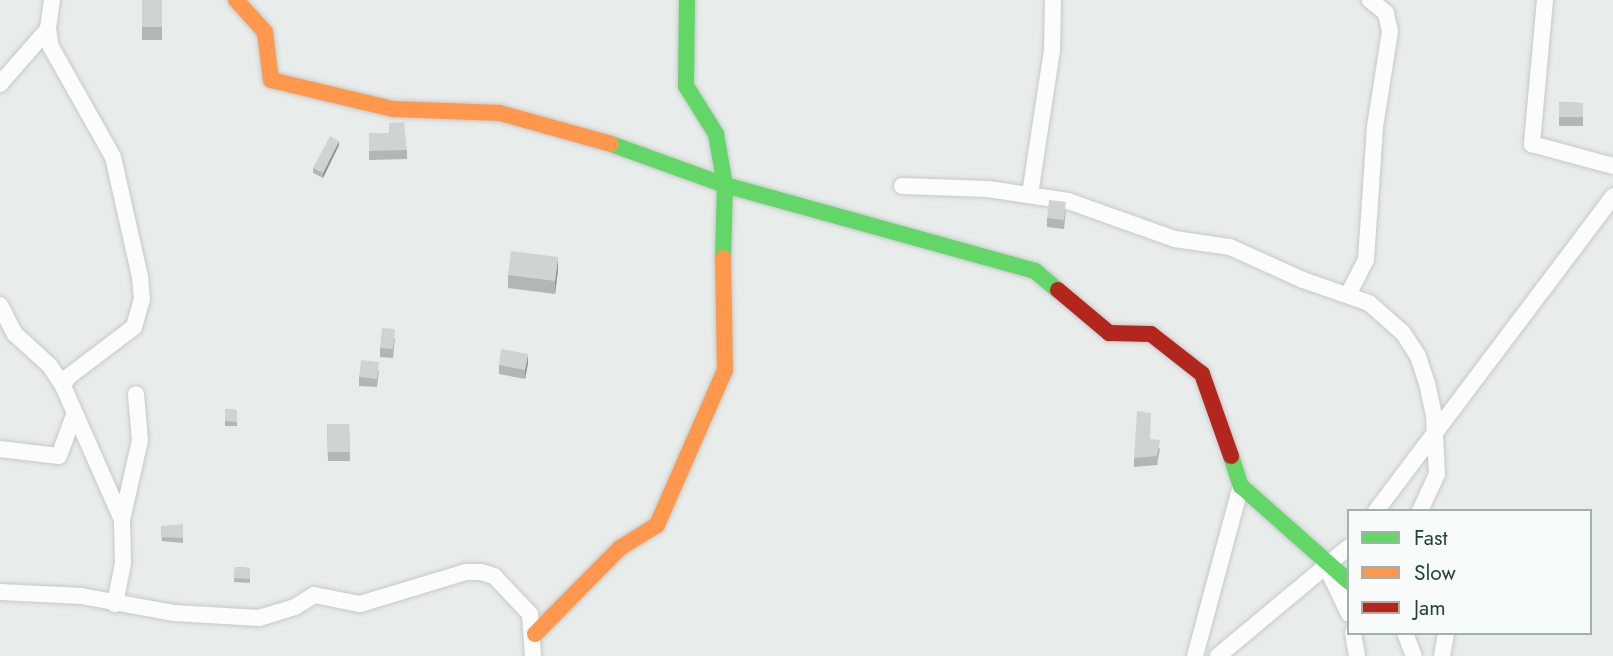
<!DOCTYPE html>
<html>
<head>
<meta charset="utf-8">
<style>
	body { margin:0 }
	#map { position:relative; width:1613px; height:656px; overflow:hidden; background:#e8edeb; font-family:Jost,sans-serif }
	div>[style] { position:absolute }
	.roads { filter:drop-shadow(0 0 2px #c5cac8) drop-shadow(0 0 2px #c5cac8) }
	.street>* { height:16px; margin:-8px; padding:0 8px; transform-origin:8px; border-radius:8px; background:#fcfcfc }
	.fast>* { height:16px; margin:-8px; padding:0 8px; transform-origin:8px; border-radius:8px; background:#63d668 }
	.slow>* { height:16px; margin:-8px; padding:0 8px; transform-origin:8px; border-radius:8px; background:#ff974d }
	.jam>* { height:16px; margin:-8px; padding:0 8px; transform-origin:8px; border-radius:8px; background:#b3261e }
	.wall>* { inset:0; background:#b2b6b5 }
	.shaded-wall>* { inset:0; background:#919493 }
	.building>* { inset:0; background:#cfd4d2 }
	span { translate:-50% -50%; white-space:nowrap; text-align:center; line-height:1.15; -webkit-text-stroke:7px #f7fbf9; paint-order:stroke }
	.legend { position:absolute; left:1347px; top:509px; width:245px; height:126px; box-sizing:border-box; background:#f7fbf9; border:2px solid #a3b1ad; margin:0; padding:9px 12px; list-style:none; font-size:21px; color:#24423a }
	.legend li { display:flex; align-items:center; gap:14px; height:35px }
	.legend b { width:35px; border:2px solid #a3b1ad }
</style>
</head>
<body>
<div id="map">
	<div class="roads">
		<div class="street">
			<div style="left:52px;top:0;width:29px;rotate:98deg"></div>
			<div style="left:48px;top:29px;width:18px;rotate:81deg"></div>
			<div style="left:51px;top:47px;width:126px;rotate:60.6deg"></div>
			<div style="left:113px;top:157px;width:123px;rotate:77.3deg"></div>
			<div style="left:140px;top:277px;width:22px;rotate:85deg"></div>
			<div style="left:142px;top:299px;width:29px;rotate:106deg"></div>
			<div style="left:134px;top:327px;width:83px;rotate:142.9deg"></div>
			<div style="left:68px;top:377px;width:10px;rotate:119deg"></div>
			<div style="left:63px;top:386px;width:146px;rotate:66.2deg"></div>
			<div style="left:122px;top:520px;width:43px;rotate:88.7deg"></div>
			<div style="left:123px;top:563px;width:42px;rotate:101deg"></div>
			<div style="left:1545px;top:0;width:145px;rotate:95.2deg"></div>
			<div style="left:1532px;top:144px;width:84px;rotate:15.2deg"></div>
			<div style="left:0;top:84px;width:73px;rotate:-48.9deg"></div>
			<div style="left:902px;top:186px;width:86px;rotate:2deg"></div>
			<div style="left:988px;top:189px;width:81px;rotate:8.5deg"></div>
			<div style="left:1068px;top:201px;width:114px;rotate:19.6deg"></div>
			<div style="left:1175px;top:239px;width:56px;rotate:8.3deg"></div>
			<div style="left:1230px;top:247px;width:80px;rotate:24.3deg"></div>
			<div style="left:1303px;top:280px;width:70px;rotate:19.2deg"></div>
			<div style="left:1369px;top:303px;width:45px;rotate:41.4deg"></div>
			<div style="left:1403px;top:333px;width:27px;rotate:57deg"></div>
			<div style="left:1418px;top:356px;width:28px;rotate:72deg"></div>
			<div style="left:1427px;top:383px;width:33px;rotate:78deg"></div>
			<div style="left:1434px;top:415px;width:59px;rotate:87.1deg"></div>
			<div style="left:1437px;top:474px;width:41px;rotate:114.7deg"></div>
			<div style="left:1030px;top:194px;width:145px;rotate:-81.3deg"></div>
			<div style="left:1052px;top:51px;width:51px;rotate:-88.9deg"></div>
			<div style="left:1349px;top:293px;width:37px;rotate:-63deg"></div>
			<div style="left:1366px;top:260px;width:133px;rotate:-86.1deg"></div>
			<div style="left:1375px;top:127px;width:97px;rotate:-81.1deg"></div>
			<div style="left:1390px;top:31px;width:18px;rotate:-103deg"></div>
			<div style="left:1386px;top:13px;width:21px;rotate:-141deg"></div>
			<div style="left:0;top:305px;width:33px;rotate:63deg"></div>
			<div style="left:15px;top:334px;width:47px;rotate:42.4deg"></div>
			<div style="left:50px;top:366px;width:24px;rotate:57deg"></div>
			<div style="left:0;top:449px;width:59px;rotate:6.8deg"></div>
			<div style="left:59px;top:456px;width:44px;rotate:-69.9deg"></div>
			<div style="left:1376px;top:511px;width:394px;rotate:-53deg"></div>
			<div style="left:122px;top:520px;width:82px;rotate:-77.3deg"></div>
			<div style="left:140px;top:440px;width:46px;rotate:-95deg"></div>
			<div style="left:1326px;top:566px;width:53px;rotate:64.4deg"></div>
			<div style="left:0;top:592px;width:81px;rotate:2.8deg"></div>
			<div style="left:81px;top:596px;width:95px;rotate:10.4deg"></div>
			<div style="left:174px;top:613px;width:85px;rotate:3.4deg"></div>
			<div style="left:259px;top:618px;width:38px;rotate:-17deg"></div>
			<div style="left:295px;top:607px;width:22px;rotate:-32deg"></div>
			<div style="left:314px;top:595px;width:47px;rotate:11.1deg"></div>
			<div style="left:360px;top:604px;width:111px;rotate:-16.8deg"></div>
			<div style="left:466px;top:572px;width:15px"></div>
			<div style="left:481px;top:572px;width:14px;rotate:17deg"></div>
			<div style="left:494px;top:576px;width:52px;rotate:46.5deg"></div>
			<div style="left:530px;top:614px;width:42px;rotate:85.9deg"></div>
			<div style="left:1353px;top:633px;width:23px;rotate:80deg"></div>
			<div style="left:1405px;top:633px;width:25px;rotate:69deg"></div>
			<div style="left:1195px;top:656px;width:176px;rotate:-74.9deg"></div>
			<div style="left:1218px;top:656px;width:170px;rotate:-39.8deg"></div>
			<div style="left:1442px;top:656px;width:23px;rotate:-80deg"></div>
		</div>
		<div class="fast">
			<div style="left:687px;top:0;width:86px;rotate:90.7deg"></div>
			<div style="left:686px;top:86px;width:57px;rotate:58deg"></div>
			<div style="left:716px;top:134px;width:52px;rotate:80deg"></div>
			<div style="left:725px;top:185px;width:73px;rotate:91.6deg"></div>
			<div style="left:611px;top:144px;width:121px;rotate:19.8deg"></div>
			<div style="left:725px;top:185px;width:322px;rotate:15.5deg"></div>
			<div style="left:1035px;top:271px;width:30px;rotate:40deg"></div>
			<div style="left:1231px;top:456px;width:32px;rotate:72deg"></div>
			<div style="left:1241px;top:486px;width:144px;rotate:41.6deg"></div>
		</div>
		<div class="slow">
			<div style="left:236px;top:0;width:43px;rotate:47.8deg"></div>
			<div style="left:265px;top:32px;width:48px;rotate:82.9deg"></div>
			<div style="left:271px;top:80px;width:125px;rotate:13.4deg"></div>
			<div style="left:393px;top:109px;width:107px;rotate:2.1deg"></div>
			<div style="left:500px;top:113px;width:115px;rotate:15.6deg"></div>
			<div style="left:535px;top:634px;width:121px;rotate:-45.3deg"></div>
			<div style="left:620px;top:548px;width:44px;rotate:-31.9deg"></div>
			<div style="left:657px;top:525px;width:169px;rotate:-66.3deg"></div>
			<div style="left:725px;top:370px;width:112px;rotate:-91deg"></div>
		</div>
		<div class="jam">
			<div style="left:1058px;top:290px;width:67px;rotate:40.1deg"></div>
			<div style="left:1109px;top:333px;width:42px;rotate:1.4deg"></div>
			<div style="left:1151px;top:334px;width:65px;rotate:38.1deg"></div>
			<div style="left:1202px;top:374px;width:87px;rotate:70.5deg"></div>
		</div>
	</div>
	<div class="wall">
		<div style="clip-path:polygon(142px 0,162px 0,162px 40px,142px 40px)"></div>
		<div style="clip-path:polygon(1559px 102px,1583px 103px,1583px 126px,1559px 126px)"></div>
		<div style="clip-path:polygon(369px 133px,407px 150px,407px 159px,369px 160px)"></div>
		<div style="clip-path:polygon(339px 145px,323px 178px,313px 173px,313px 168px)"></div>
		<div style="clip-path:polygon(1066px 211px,1064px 229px,1047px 227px,1047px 218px)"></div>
		<div style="clip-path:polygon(558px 270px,555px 294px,508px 288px,508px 275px)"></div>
		<div style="clip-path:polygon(395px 338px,393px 358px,380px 357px,380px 348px)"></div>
		<div style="clip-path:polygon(528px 363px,525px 379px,499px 374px,499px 365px)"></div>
		<div style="clip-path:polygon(379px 371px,377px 387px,359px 386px,359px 377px)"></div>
		<div style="clip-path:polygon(225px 409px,237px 410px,237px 426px,225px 426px)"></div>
		<div style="clip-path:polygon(327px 424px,349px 424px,350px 461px,328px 461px)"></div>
		<div style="clip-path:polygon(1150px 439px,1160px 449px,1157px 465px,1134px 467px,1134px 458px)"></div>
		<div style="clip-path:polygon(161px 526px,183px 538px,183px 543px,162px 541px)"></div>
		<div style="clip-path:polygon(235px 567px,250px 568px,250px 583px,234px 582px)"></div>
	</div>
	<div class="shaded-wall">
		<div style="clip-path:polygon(339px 141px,339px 145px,323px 178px,323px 173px)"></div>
		<div style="clip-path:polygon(558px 257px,558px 270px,555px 294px,555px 281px)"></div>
		<div style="clip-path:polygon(528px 354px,528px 363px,525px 379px,525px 370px)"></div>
	</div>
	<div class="building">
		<div style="clip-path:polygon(142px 0,162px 0,162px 27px,142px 27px)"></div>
		<div style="clip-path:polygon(1559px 102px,1583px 103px,1583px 117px,1559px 117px)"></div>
		<div style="clip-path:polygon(404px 122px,407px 150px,369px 151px,369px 133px,389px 133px,389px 123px)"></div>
		<div style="clip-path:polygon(330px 136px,339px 141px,323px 173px,313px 168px)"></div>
		<div style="clip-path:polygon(1049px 200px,1066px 202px,1064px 220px,1047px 218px)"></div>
		<div style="clip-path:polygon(511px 251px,558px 257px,555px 281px,508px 275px)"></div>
		<div style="clip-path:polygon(382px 328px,395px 329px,393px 349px,380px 348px)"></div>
		<div style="clip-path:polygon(501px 349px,528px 354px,525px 370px,499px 365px)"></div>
		<div style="clip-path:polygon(361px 360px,379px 362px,377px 379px,359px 377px)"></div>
		<div style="clip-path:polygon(225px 409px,237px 410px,237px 422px,225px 421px)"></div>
		<div style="clip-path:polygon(1137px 411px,1151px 413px,1150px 439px,1160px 440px,1157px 456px,1134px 458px)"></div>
		<div style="clip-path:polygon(327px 424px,349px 424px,350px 452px,328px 452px)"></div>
		<div style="clip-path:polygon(183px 524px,183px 538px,162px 537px,161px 526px)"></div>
		<div style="clip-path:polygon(235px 567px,250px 568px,250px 579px,234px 578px)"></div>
	</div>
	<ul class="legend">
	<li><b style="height:9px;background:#63d668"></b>Fast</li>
	<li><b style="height:9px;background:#ff974d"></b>Slow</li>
	<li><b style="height:9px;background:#b3261e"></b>Jam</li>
	</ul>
</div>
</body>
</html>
